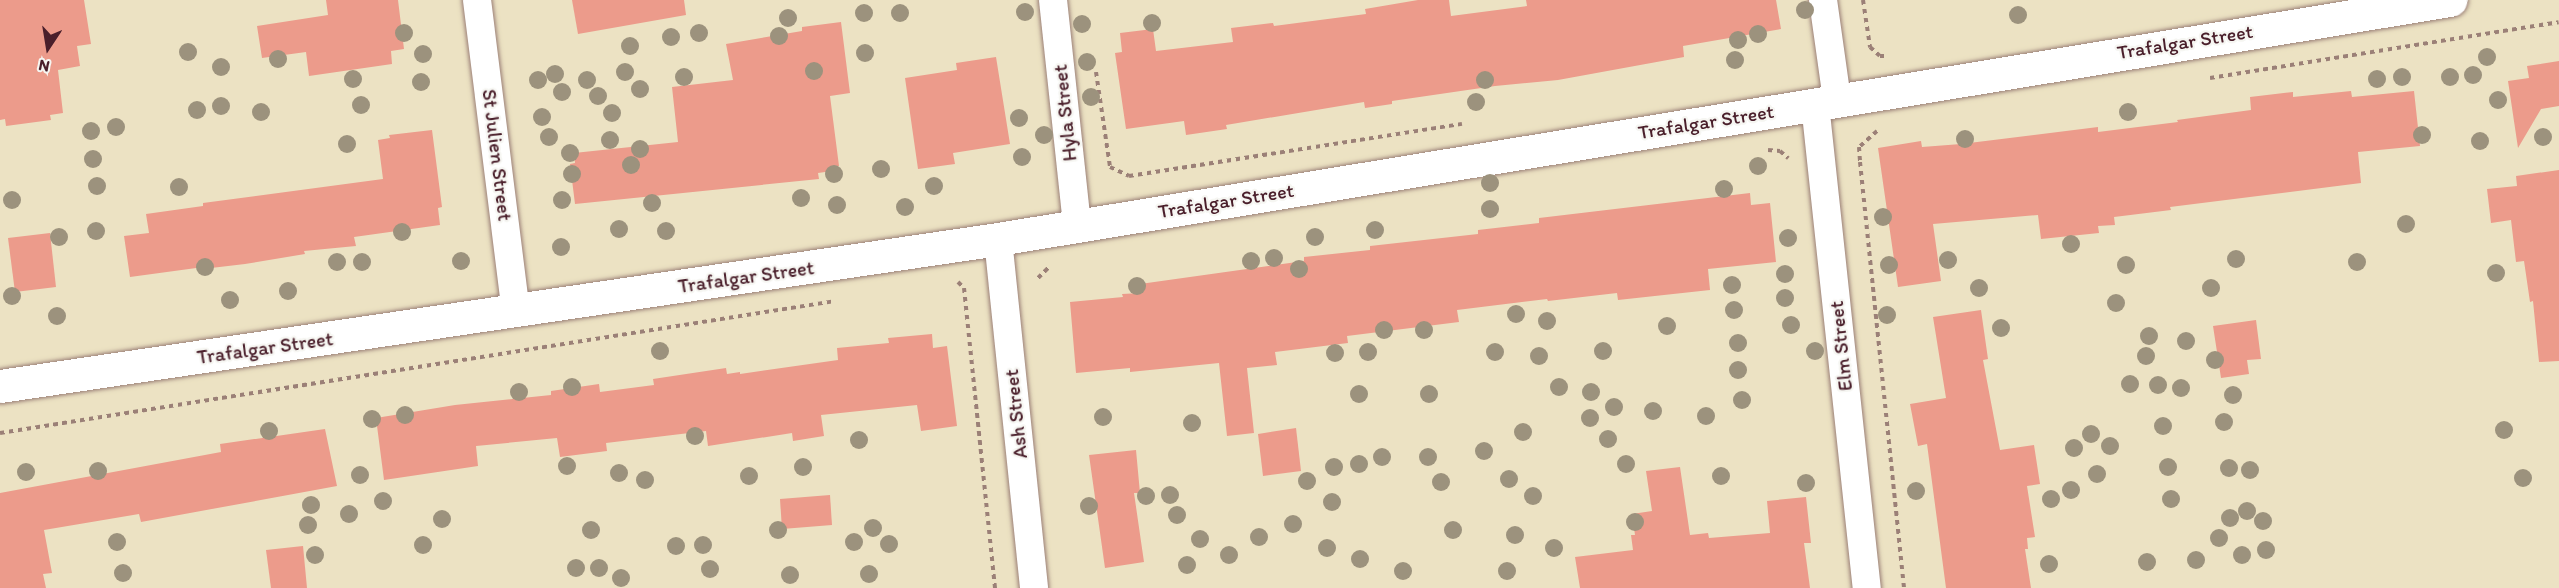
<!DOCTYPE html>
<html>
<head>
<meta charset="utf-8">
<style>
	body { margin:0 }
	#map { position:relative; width:2559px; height:588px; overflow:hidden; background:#ece2c3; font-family:Itim,sans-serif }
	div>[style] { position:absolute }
	.building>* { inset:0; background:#ec9b8b }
	.path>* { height:4px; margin-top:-2px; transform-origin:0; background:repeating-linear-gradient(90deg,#9b8077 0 4.5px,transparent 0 9px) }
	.roads { filter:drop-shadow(0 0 2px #9b8077) drop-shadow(0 0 2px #9b8077) }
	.street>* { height:28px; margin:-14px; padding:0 14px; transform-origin:14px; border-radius:14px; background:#fff }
	.secondary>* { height:33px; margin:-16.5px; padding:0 16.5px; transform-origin:16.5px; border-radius:16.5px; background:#fff }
	.trees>* { width:18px; height:18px; margin:-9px; border-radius:50%; background:#9c927d }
	span { translate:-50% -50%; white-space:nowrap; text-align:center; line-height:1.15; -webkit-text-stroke:4.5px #f6f6f2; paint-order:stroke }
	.street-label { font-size:20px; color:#4a1f2b }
	.north { position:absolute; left:18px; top:18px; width:60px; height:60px; -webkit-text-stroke:4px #f6f6f2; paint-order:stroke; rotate:192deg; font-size:16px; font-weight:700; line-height:24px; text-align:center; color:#4a1f2b }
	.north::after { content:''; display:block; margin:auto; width:21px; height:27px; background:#4a1f2b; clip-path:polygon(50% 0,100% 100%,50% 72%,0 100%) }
</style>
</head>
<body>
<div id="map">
	<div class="building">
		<div style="clip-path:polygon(0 0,84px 0,91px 44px,77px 46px,80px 66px,58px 70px,63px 113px,50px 115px,51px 120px,6px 126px,5px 119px,0 120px)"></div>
		<div style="clip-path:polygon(326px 0,398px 0,404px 49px,391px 51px,392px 64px,309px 76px,306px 52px,262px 58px,257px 26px,328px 15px)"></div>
		<div style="clip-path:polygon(572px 0,684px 0,686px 15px,578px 34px)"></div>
		<div style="clip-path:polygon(1418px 0,1449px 0,1451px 16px,1527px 6px,1526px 0,1776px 0,1781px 29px,1683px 46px,1684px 57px,1558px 80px,1495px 86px,1392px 101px,1392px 104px,1365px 108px,1364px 102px,1226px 125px,1227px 129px,1186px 135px,1184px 121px,1126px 129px,1115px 53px,1122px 52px,1120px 33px,1153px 29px,1156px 51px,1233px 42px,1231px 28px,1273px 23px,1274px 26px,1366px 14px,1365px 9px)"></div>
		<div style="clip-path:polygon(841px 22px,850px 93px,830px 96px,839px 166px,832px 167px,832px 171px,818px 173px,819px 179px,575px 204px,570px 164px,575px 163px,574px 153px,678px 142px,672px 87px,733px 80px,726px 44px,802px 31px,802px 27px)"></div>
		<div style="clip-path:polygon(996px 57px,1010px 144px,953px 153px,955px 164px,918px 169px,905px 78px,957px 70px,956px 63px)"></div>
		<div style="clip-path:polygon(2559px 61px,2559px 106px,2541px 109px,2518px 148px,2508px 81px,2529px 78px,2527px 66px)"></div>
		<div style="clip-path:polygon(2351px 91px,2352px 97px,2414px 91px,2420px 146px,2358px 152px,2361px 183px,2170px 207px,2171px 210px,2114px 217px,2115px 225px,2098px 226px,2099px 233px,2041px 239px,2038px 215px,1933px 224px,1941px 281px,1898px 287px,1878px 148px,1921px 141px,1922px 147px,1961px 144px,2098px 127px,2098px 132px,2178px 122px,2177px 120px,2251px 110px,2250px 97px,2293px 92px,2293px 97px)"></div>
		<div style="clip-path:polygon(432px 130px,442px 207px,438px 208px,440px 225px,354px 237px,356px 246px,304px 251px,305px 254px,245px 264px,211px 268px,211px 266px,130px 277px,124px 236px,149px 233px,146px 214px,203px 206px,203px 203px,383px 179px,378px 140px,390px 138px,389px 135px)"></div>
		<div style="clip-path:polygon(2559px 170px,2559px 361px,2539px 362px,2533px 301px,2530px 302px,2524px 261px,2516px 262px,2511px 220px,2491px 223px,2487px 189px,2517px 186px,2516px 176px)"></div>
		<div style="clip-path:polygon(1750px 193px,1751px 205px,1770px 203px,1776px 262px,1708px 269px,1710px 290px,1618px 300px,1617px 293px,1548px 301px,1547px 299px,1457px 310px,1459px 322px,1347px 336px,1348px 343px,1275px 352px,1277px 365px,1247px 368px,1254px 433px,1227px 436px,1219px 363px,1130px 372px,1130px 368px,1076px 373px,1070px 302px,1123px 297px,1122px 294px,1141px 293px,1140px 284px,1304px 261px,1304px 257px,1370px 250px,1370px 246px,1478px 234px,1478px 230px,1539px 223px,1539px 218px)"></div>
		<div style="clip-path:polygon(50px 233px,56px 287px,15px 292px,8px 238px)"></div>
		<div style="clip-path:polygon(1981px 310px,1988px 359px,1983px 360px,2000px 450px,2034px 445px,2040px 484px,2027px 486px,2035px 537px,2027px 538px,2028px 549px,2025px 549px,2031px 588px,1946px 588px,1927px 444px,1918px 446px,1910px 404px,1946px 398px,1933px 317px)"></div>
		<div style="clip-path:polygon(2256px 320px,2261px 359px,2247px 360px,2249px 374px,2221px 378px,2213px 326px)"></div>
		<div style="clip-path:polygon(932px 334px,933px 348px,947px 346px,957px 426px,921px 431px,917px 405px,821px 415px,824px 436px,793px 441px,792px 433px,708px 446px,706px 431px,606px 443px,607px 451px,560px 457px,557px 438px,476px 446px,478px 466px,384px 480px,376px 418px,455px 405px,551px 395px,551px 391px,599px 384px,600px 392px,654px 385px,653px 379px,726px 368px,727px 374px,740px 372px,740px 374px,838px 360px,837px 348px,889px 343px,888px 338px)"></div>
		<div style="clip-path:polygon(1296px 428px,1301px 471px,1263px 476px,1258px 434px)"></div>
		<div style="clip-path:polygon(325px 429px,337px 486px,141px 522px,139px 514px,44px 530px,52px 573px,43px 574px,46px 588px,0 588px,0 493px,221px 452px,220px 444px)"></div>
		<div style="clip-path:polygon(1136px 450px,1140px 493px,1134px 493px,1144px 562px,1105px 568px,1089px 455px)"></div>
		<div style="clip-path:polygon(1680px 467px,1690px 535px,1708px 533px,1709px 538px,1770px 533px,1767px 501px,1806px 497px,1811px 543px,1804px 543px,1810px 588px,1580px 588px,1575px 557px,1633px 550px,1631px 535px,1635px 535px,1632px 514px,1652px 511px,1646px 471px)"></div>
		<div style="clip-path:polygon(830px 495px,832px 525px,782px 529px,780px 499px)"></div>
		<div style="clip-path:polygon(303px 546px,307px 588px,271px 588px,266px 550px)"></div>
	</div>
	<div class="path">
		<div style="left:1863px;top:0;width:48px;rotate:81.5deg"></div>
		<div style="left:1870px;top:47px;width:13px;rotate:42deg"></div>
		<div style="left:1880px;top:56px;width:4px"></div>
		<div style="left:1096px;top:72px;width:96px;rotate:81.6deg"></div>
		<div style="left:1110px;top:167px;width:21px;rotate:25deg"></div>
		<div style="left:1129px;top:176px;width:337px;rotate:-8.9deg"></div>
		<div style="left:2210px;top:78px;width:353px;rotate:-9.1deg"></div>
		<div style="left:1877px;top:131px;width:24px;rotate:138deg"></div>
		<div style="left:1859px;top:147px;width:15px;rotate:86deg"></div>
		<div style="left:1860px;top:162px;width:428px;rotate:84.1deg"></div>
		<div style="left:1768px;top:150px;width:12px;rotate:5deg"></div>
		<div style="left:1780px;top:151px;width:11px;rotate:41deg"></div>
		<div style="left:1038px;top:278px;width:17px;rotate:-45deg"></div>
		<div style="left:958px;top:282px;width:8px;rotate:45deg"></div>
		<div style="left:964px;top:288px;width:302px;rotate:84.1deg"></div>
		<div style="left:0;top:433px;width:845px;rotate:-8.98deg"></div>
	</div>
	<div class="roads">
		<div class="street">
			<div style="left:477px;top:0;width:313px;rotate:82.9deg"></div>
			<div style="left:1053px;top:0;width:227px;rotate:83.9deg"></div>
			<div style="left:1823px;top:0;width:101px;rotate:82deg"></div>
			<div style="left:1815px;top:104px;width:487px;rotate:83.9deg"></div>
			<div style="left:998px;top:239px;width:351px;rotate:84.1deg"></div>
		</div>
		<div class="secondary">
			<div style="left:0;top:386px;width:1009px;rotate:-8.38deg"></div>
			<div style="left:998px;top:239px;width:1472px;rotate:-9.35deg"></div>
		</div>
	</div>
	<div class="trees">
		<div style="left:1805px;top:10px"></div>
		<div style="left:1025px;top:12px"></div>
		<div style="left:864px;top:13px"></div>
		<div style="left:900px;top:13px"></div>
		<div style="left:2018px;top:15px"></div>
		<div style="left:788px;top:18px"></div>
		<div style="left:1152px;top:23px"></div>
		<div style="left:1082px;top:24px"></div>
		<div style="left:404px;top:33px"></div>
		<div style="left:699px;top:33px"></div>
		<div style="left:1758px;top:34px"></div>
		<div style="left:779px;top:36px"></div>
		<div style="left:671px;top:37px"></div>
		<div style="left:1738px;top:40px"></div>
		<div style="left:630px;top:46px"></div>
		<div style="left:188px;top:52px"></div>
		<div style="left:865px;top:53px"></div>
		<div style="left:423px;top:54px"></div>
		<div style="left:2487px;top:57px"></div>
		<div style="left:278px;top:59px"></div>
		<div style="left:1735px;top:60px"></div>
		<div style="left:1087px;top:62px"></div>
		<div style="left:221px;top:67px"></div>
		<div style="left:814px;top:71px"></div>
		<div style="left:625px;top:72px"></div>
		<div style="left:555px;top:74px"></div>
		<div style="left:2473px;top:75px"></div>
		<div style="left:684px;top:77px"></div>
		<div style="left:2402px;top:77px"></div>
		<div style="left:2450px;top:77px"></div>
		<div style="left:353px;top:79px"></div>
		<div style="left:2377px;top:79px"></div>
		<div style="left:538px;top:80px"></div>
		<div style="left:587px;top:80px"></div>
		<div style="left:1485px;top:80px"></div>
		<div style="left:421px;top:82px"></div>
		<div style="left:640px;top:89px"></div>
		<div style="left:562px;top:92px"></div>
		<div style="left:598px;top:96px"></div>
		<div style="left:1091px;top:97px"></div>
		<div style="left:2498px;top:100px"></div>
		<div style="left:1476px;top:102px"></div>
		<div style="left:361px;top:105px"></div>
		<div style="left:221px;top:106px"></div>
		<div style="left:197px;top:110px"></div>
		<div style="left:261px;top:112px"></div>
		<div style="left:2128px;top:112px"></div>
		<div style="left:612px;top:113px"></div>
		<div style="left:542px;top:117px"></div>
		<div style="left:1019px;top:118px"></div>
		<div style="left:116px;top:127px"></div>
		<div style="left:91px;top:131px"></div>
		<div style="left:1044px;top:135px"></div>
		<div style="left:2422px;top:135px"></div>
		<div style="left:549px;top:137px"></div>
		<div style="left:2543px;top:137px"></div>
		<div style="left:1965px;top:139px"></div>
		<div style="left:610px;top:140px"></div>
		<div style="left:2480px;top:141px"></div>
		<div style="left:347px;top:144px"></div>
		<div style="left:640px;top:149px"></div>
		<div style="left:570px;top:153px"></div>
		<div style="left:1022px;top:157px"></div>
		<div style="left:93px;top:159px"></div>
		<div style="left:631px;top:165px"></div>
		<div style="left:1758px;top:166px"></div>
		<div style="left:881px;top:169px"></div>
		<div style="left:572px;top:174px"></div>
		<div style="left:834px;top:174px"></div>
		<div style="left:1490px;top:183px"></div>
		<div style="left:97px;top:186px"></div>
		<div style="left:934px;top:186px"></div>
		<div style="left:179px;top:187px"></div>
		<div style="left:1724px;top:189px"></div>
		<div style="left:801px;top:198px"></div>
		<div style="left:12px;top:200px"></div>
		<div style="left:562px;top:200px"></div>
		<div style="left:652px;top:203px"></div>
		<div style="left:837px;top:205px"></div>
		<div style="left:905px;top:207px"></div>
		<div style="left:1490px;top:209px"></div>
		<div style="left:1883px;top:217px"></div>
		<div style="left:2406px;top:224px"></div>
		<div style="left:619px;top:229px"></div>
		<div style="left:1375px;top:230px"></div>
		<div style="left:96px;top:231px"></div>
		<div style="left:666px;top:231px"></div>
		<div style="left:402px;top:232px"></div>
		<div style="left:59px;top:237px"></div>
		<div style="left:1315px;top:237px"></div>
		<div style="left:1788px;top:238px"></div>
		<div style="left:2071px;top:244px"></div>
		<div style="left:561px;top:247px"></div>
		<div style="left:1274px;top:258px"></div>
		<div style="left:2236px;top:259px"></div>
		<div style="left:1948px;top:260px"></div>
		<div style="left:461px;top:261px"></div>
		<div style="left:1251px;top:261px"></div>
		<div style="left:337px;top:262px"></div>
		<div style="left:362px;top:262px"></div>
		<div style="left:2357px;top:262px"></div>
		<div style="left:1889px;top:265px"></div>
		<div style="left:2126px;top:265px"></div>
		<div style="left:205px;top:267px"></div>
		<div style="left:1299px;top:269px"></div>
		<div style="left:2496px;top:273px"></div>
		<div style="left:1785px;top:274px"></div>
		<div style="left:1732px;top:285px"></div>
		<div style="left:1137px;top:286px"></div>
		<div style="left:1979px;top:288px"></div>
		<div style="left:2211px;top:288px"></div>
		<div style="left:288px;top:291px"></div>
		<div style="left:12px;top:296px"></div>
		<div style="left:1785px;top:298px"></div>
		<div style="left:230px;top:300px"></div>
		<div style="left:2116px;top:303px"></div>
		<div style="left:1734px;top:310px"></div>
		<div style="left:1516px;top:314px"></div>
		<div style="left:1887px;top:315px"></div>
		<div style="left:57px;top:316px"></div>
		<div style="left:1547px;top:321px"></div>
		<div style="left:1791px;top:325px"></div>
		<div style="left:1667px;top:326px"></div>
		<div style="left:2001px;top:328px"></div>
		<div style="left:1384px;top:330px"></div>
		<div style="left:1424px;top:330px"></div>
		<div style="left:2149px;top:336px"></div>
		<div style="left:2186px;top:341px"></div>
		<div style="left:1738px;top:343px"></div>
		<div style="left:660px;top:351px"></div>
		<div style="left:1603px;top:351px"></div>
		<div style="left:1815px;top:351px"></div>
		<div style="left:1368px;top:352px"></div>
		<div style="left:1495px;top:352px"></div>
		<div style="left:1335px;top:353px"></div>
		<div style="left:1539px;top:356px"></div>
		<div style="left:2146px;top:356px"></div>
		<div style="left:2215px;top:360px"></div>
		<div style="left:1738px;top:370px"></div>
		<div style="left:2130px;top:384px"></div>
		<div style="left:2158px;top:385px"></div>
		<div style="left:572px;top:387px"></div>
		<div style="left:1559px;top:387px"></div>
		<div style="left:2181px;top:388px"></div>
		<div style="left:519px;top:392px"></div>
		<div style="left:1591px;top:392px"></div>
		<div style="left:1359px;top:394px"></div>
		<div style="left:1429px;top:394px"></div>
		<div style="left:2233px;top:395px"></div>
		<div style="left:1742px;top:400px"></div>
		<div style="left:1614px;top:407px"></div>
		<div style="left:1653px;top:411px"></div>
		<div style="left:405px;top:415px"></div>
		<div style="left:1706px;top:416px"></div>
		<div style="left:1103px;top:417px"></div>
		<div style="left:1590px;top:418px"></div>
		<div style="left:372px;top:419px"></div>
		<div style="left:2224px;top:422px"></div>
		<div style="left:1192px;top:423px"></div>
		<div style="left:2163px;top:426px"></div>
		<div style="left:2504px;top:430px"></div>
		<div style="left:269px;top:431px"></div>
		<div style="left:1523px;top:432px"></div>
		<div style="left:2091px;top:434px"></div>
		<div style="left:695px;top:436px"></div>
		<div style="left:1608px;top:439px"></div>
		<div style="left:859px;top:440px"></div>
		<div style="left:2110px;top:446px"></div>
		<div style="left:2074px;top:448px"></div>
		<div style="left:1484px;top:451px"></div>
		<div style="left:1382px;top:457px"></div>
		<div style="left:1428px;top:457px"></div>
		<div style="left:1359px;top:464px"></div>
		<div style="left:1626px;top:464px"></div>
		<div style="left:567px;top:466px"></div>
		<div style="left:803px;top:467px"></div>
		<div style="left:1334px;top:467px"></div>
		<div style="left:2168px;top:467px"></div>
		<div style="left:2229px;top:468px"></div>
		<div style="left:2250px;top:470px"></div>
		<div style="left:98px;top:471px"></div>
		<div style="left:26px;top:472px"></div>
		<div style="left:619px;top:473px"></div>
		<div style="left:2097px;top:474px"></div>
		<div style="left:360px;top:475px"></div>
		<div style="left:749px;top:476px"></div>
		<div style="left:1721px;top:476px"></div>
		<div style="left:2523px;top:478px"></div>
		<div style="left:1509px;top:479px"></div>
		<div style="left:645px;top:480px"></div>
		<div style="left:1307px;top:481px"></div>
		<div style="left:1441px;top:482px"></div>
		<div style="left:1806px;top:483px"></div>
		<div style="left:2071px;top:490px"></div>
		<div style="left:1916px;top:491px"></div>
		<div style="left:1170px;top:495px"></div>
		<div style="left:1146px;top:496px"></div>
		<div style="left:1533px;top:496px"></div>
		<div style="left:2051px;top:499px"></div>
		<div style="left:2171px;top:499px"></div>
		<div style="left:383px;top:501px"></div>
		<div style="left:1332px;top:502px"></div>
		<div style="left:311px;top:505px"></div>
		<div style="left:1089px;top:506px"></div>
		<div style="left:2247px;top:511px"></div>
		<div style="left:349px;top:514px"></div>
		<div style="left:1177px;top:515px"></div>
		<div style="left:2230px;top:518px"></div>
		<div style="left:442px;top:519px"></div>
		<div style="left:2263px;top:521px"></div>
		<div style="left:1635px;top:522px"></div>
		<div style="left:1293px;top:524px"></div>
		<div style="left:308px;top:525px"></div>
		<div style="left:873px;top:528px"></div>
		<div style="left:591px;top:530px"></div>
		<div style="left:778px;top:530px"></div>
		<div style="left:1453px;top:530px"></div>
		<div style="left:1515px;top:535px"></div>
		<div style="left:1259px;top:537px"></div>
		<div style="left:2219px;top:538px"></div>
		<div style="left:1200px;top:539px"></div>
		<div style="left:117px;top:542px"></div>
		<div style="left:854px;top:542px"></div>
		<div style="left:889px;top:544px"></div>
		<div style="left:423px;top:545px"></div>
		<div style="left:703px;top:545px"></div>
		<div style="left:676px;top:546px"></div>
		<div style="left:1327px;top:548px"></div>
		<div style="left:1554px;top:548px"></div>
		<div style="left:2266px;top:550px"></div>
		<div style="left:315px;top:555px"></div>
		<div style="left:1229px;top:555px"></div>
		<div style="left:2242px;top:555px"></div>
		<div style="left:1360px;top:559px"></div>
		<div style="left:2196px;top:560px"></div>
		<div style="left:2147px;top:562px"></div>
		<div style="left:2049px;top:564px"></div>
		<div style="left:1187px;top:565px"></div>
		<div style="left:576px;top:568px"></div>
		<div style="left:599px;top:568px"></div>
		<div style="left:710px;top:569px"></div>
		<div style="left:1403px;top:571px"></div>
		<div style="left:1507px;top:571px"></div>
		<div style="left:123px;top:573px"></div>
		<div style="left:869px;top:574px"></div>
		<div style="left:790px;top:575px"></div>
		<div style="left:621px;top:578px"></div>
	</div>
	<div class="street-label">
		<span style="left:2185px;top:42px;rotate:-9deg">Trafalgar Street</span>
		<span style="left:1065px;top:113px;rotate:-96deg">Hyla Street</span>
		<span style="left:1706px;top:122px;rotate:-9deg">Trafalgar Street</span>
		<span style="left:497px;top:155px;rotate:83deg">St Julien Street</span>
		<span style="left:1226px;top:201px;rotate:-9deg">Trafalgar Street</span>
		<span style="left:746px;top:277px;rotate:-8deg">Trafalgar Street</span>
		<span style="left:1841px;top:346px;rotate:-96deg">Elm Street</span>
		<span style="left:265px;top:348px;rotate:-8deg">Trafalgar Street</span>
		<span style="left:1016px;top:414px;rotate:-96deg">Ash Street</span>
	</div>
	<div class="north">N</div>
</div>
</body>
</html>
